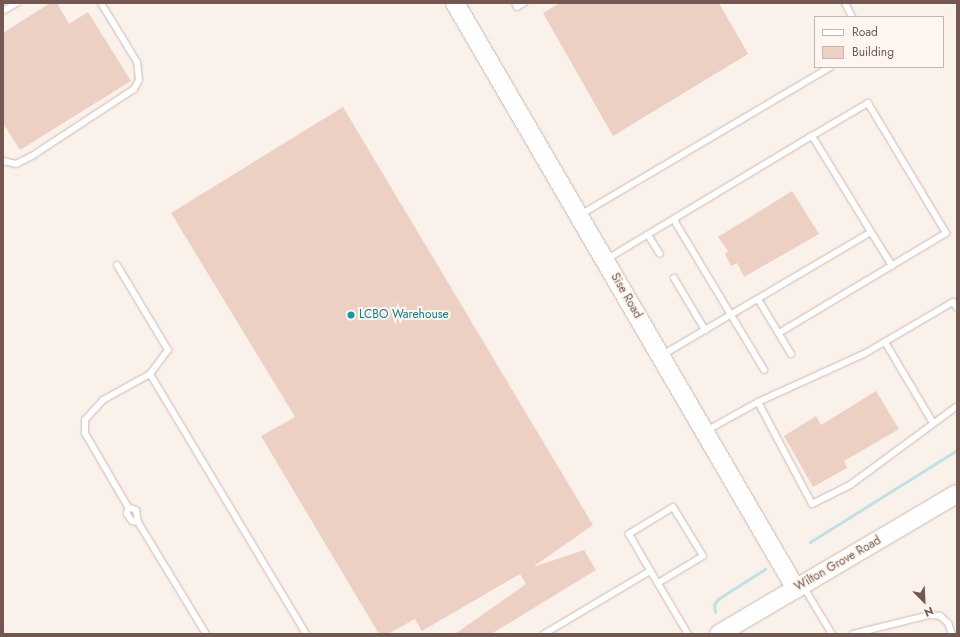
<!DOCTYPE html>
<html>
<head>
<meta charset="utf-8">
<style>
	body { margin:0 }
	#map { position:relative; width:960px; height:637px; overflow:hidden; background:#faf2ea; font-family:Jost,sans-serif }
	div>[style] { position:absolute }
	.stream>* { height:3px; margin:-1.5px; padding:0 1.5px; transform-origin:1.5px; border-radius:1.5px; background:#c0e1e2 }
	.building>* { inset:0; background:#edd0c4 }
	.roads { filter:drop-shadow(0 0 1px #cbb9b1) drop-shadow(0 0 1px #cbb9b1) }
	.lane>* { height:6px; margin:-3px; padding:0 3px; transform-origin:3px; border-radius:3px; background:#fff }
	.secondary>* { height:18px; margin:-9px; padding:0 9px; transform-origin:9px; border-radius:9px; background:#fff }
	.dots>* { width:11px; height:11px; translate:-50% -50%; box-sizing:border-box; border:2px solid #fdf6f0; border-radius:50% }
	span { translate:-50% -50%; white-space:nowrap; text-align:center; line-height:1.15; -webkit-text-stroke:4px #fdf6f0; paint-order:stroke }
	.street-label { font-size:12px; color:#725850 }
	.culture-label { font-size:12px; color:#0d838f }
	.left { translate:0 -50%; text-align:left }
	.frame { position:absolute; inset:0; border:4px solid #725850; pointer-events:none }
	.legend { position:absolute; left:814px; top:16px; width:130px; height:52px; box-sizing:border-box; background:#fdf6f0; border:1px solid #c5b7b0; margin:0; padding:5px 7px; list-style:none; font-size:12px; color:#725850 }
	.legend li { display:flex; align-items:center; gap:8px; height:20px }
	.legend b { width:20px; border:1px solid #c5b7b0 }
	.north { position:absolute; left:904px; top:581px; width:40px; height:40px; -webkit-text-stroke:3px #fdf6f0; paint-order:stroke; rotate:156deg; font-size:11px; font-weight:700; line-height:16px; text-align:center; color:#725850 }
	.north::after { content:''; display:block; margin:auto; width:14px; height:18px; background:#725850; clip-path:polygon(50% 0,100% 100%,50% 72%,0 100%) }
</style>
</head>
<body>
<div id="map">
	<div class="stream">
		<div style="left:810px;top:542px;width:173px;rotate:-32deg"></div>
		<div style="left:715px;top:612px;width:7px;rotate:-98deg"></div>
		<div style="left:714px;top:605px;width:7px;rotate:-56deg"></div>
		<div style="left:718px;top:599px;width:56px;rotate:-32.6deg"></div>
	</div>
	<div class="building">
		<div style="clip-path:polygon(50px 3px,57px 3px,69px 24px,88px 12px,131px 81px,20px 150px,3px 123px,3px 33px)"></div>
		<div style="clip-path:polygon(560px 3px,719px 3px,748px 54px,613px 136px,543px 13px)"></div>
		<div style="clip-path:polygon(343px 107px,593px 525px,533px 567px,584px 550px,596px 570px,491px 634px,455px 634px,526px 584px,520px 574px,422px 631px,415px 619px,388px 634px,379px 634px,261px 436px,295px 417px,171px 213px)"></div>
		<div style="clip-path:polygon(792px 191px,819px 234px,744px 277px,737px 263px,731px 266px,725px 254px,728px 251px,718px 237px)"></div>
		<div style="clip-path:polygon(876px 391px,899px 429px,844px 461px,847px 468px,813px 487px,784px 436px,816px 416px,821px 425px)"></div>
	</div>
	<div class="roads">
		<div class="lane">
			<div style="left:515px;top:3px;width:4px;rotate:63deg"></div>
			<div style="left:517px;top:7px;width:8px;rotate:-30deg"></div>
			<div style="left:845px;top:3px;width:16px;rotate:63deg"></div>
			<div style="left:3px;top:11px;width:16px;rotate:-30deg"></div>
			<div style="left:3px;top:161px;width:13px;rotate:13deg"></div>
			<div style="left:16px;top:164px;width:18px;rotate:-27deg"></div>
			<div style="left:32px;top:156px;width:122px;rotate:-33.3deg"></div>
			<div style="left:134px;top:89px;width:10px;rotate:-61deg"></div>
			<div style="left:139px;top:80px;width:18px;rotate:-96deg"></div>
			<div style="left:137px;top:62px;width:69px;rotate:-121.4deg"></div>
			<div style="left:580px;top:215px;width:291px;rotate:-30.6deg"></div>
			<div style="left:674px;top:220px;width:175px;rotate:59deg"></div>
			<div style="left:871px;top:232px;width:40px;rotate:58deg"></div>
			<div style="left:648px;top:235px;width:22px;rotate:58deg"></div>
			<div style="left:607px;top:259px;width:239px;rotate:-31deg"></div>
			<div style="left:812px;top:136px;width:113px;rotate:58.4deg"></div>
			<div style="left:871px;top:232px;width:243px;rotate:149.5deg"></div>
			<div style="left:117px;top:265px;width:99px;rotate:59deg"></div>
			<div style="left:168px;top:350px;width:30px;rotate:127deg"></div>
			<div style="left:674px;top:278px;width:61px;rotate:59.2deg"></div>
			<div style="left:758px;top:299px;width:64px;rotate:59deg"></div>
			<div style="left:779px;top:333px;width:195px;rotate:-30.9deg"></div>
			<div style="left:946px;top:233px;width:152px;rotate:-121deg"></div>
			<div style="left:868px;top:103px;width:65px;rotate:149.5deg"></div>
			<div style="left:885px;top:342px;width:94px;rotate:59.3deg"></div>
			<div style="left:758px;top:402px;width:115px;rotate:62.1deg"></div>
			<div style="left:812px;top:504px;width:42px;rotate:-26.6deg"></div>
			<div style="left:850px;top:485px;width:133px;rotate:-36.4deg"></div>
			<div style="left:706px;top:431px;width:60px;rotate:-29.1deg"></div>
			<div style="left:758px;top:402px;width:116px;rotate:-24.4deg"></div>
			<div style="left:864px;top:354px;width:103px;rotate:-30.3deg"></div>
			<div style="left:953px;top:302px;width:7px;rotate:56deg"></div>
			<div style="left:128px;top:507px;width:9px;rotate:21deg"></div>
			<div style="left:136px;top:510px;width:12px;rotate:81deg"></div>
			<div style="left:138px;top:522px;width:131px;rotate:58.7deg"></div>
			<div style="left:138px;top:522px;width:6px;rotate:-171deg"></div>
			<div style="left:132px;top:521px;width:9px;rotate:-126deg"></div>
			<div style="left:127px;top:514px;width:7px;rotate:-82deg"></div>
			<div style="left:128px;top:507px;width:86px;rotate:-120.2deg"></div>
			<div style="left:85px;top:433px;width:13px;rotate:-90deg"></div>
			<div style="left:85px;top:420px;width:27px;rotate:-48deg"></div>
			<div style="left:103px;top:400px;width:54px;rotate:-29deg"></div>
			<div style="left:150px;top:374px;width:303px;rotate:59deg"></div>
			<div style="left:658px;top:583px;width:52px;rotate:-31deg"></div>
			<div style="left:703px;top:556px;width:57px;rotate:-121.5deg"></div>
			<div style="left:673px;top:507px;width:52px;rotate:148.5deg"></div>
			<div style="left:629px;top:534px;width:30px;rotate:60deg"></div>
			<div style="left:644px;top:560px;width:86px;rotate:59.3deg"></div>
			<div style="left:803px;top:586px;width:56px;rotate:58.9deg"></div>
			<div style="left:544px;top:634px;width:123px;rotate:-30.7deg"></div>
			<div style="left:853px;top:634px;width:78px;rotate:-14deg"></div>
			<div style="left:929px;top:615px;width:11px;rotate:5deg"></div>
			<div style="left:940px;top:616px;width:11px;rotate:41deg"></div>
			<div style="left:948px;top:623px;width:12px;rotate:70deg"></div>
		</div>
		<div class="secondary">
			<div style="left:455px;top:3px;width:678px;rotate:59.8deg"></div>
			<div style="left:719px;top:634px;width:276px;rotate:-30.5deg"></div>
		</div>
	</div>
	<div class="dots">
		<div style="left:351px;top:315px;background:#0f9aa8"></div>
	</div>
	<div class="street-label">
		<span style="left:626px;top:296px;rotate:60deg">Sise Road</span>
		<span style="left:838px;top:564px;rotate:-30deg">Wilton Grove Road</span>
	</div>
	<div class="culture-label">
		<span class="left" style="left:359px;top:315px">LCBO Warehouse</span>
	</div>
	<div class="frame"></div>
	<ul class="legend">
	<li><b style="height:5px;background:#fff"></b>Road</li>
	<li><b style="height:11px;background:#edd0c4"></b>Building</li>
	</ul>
	<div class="north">N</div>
</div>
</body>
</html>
